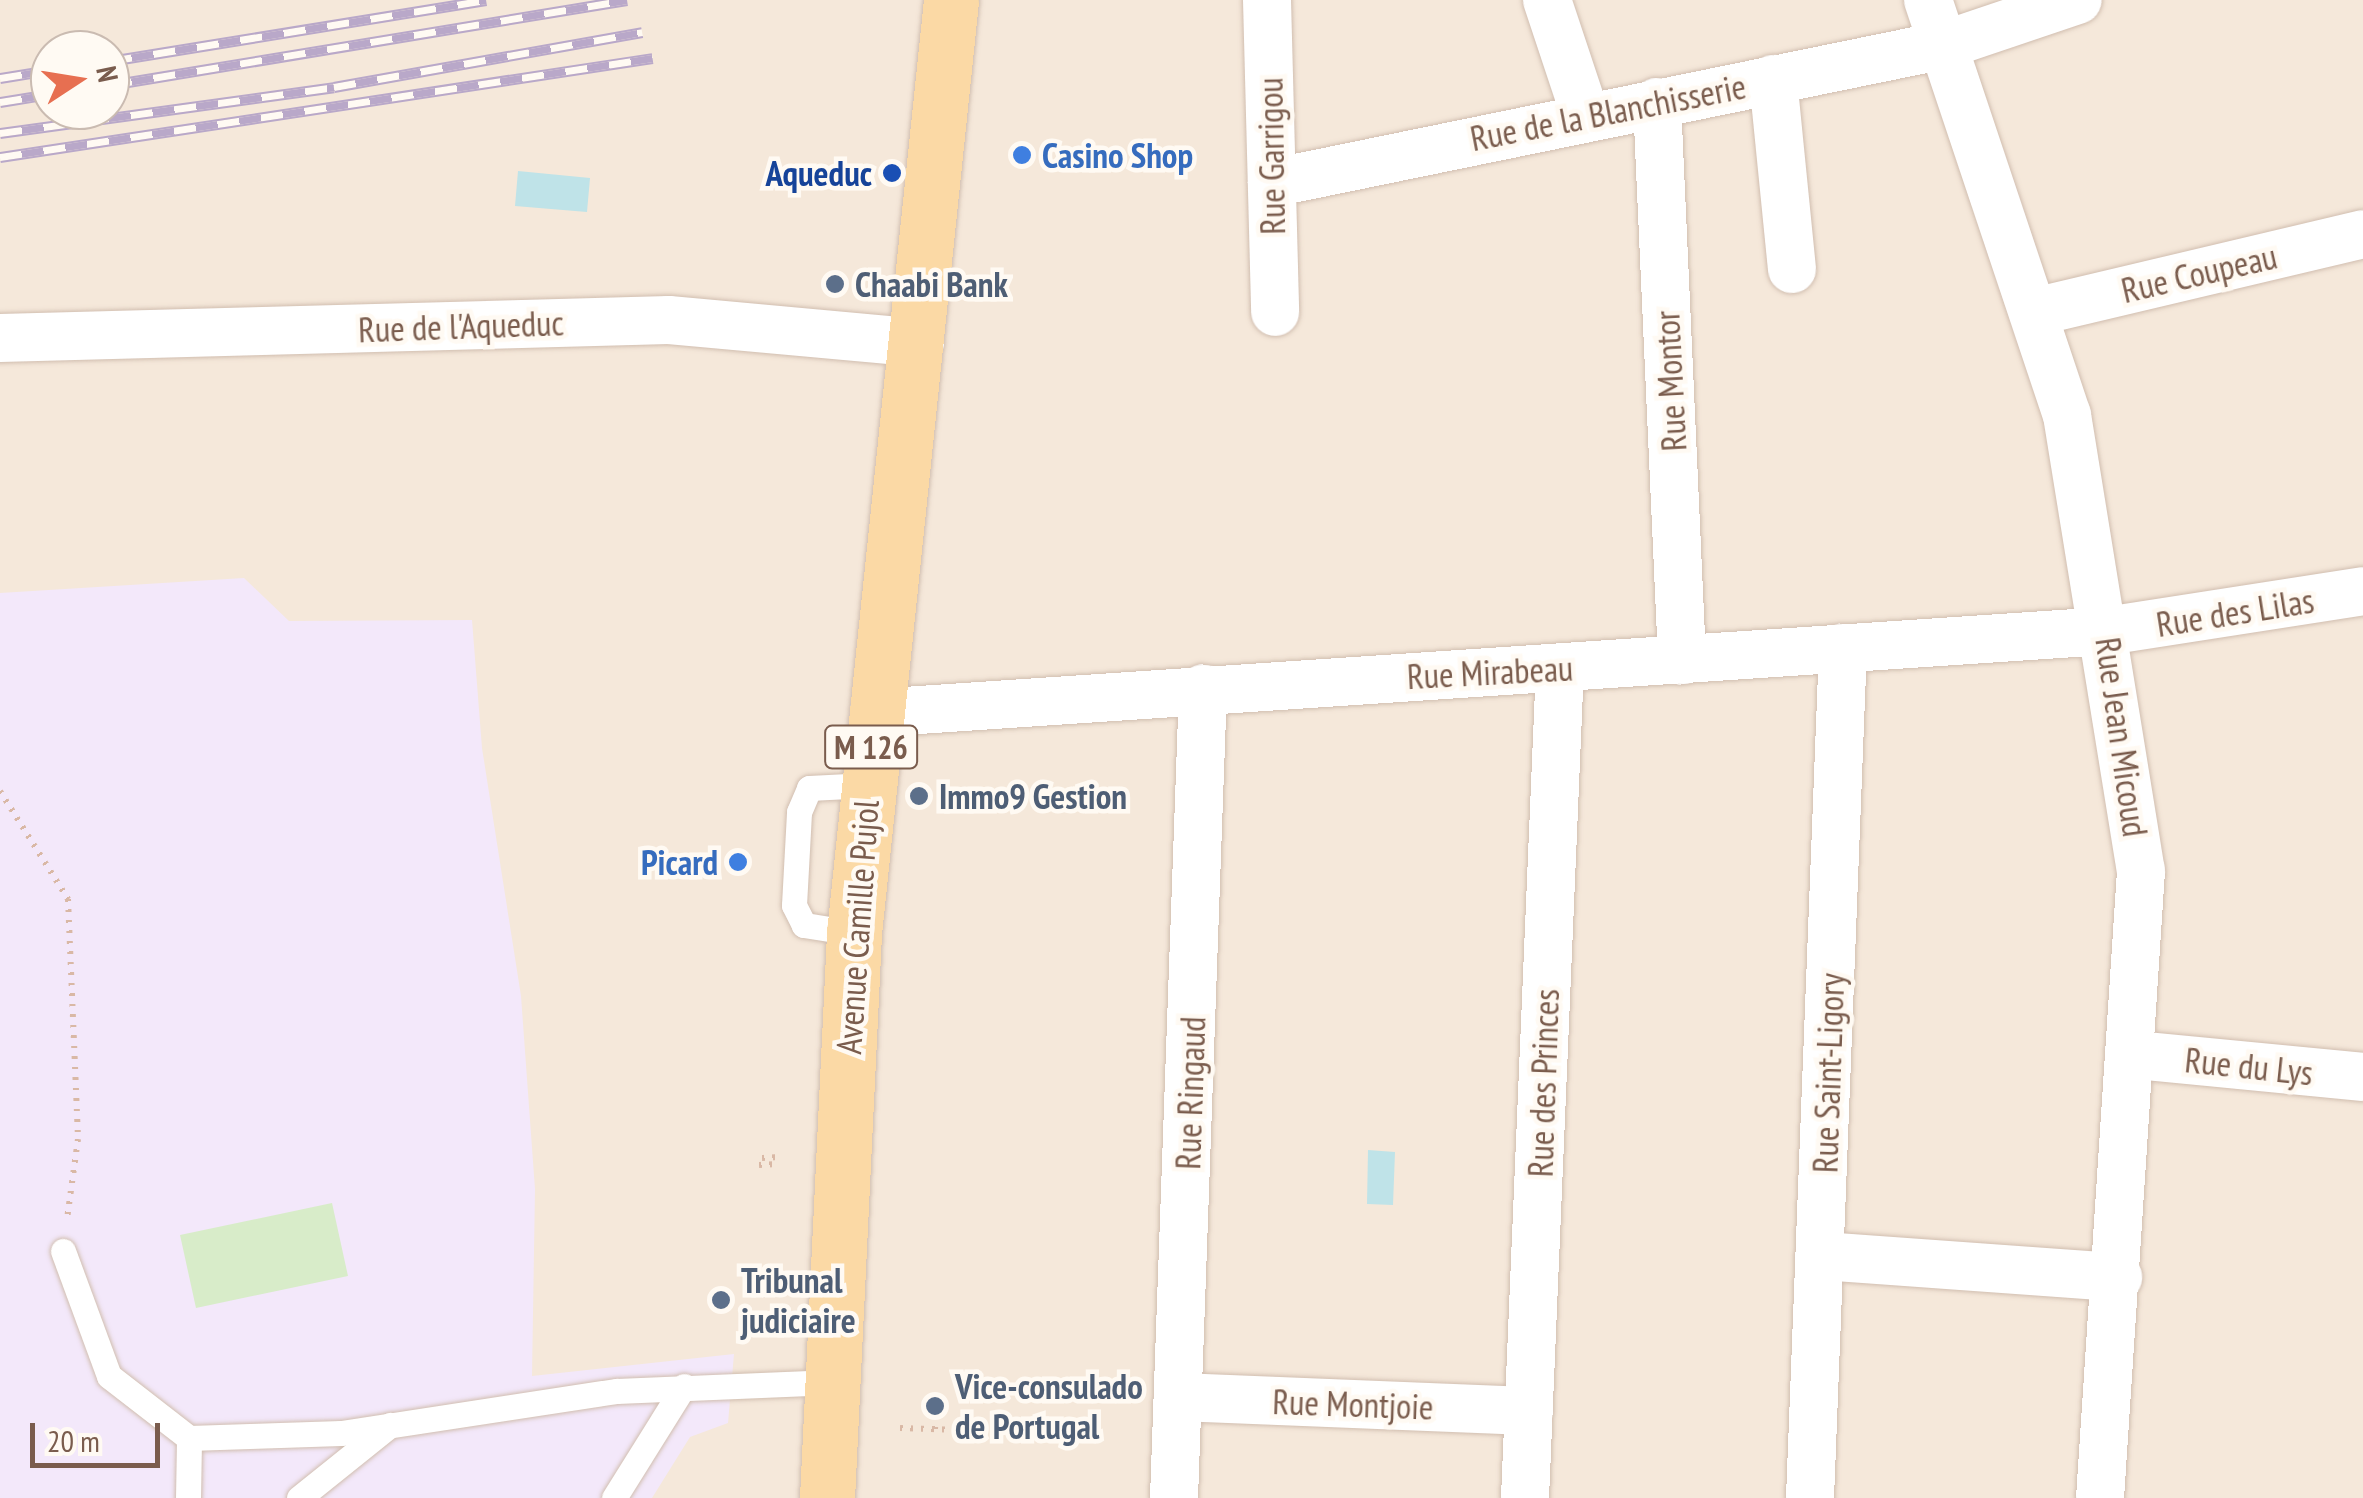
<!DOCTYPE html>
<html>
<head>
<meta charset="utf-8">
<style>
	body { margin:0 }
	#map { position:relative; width:2363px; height:1498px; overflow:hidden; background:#fdf6ec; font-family:"PT Sans Narrow",sans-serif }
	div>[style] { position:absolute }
	.residential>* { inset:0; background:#f5e8da }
	.education>* { inset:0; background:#f3e8fa }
	.green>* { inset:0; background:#d8ecc9 }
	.water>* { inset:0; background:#bfe3e8 }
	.path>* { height:6px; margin-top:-3px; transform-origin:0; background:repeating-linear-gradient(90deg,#d9b8a5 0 2.5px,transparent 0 10.5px) }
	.roads { filter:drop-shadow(0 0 2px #d1beb0) drop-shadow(0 0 2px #d1beb0) }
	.service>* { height:25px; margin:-12.5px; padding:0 12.5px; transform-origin:12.5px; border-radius:12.5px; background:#fff }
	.minor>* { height:48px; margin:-24px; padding:0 24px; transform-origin:24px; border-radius:24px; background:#fff }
	.primary>* { height:55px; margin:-27.5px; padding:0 27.5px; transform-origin:27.5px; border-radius:27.5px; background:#fbd9a5 }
	.rail>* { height:11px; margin-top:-5.5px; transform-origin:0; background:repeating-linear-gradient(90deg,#fffaf3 0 22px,#b9a8c9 0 44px); box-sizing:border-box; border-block:2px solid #b9a8c9 }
	.dots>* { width:28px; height:28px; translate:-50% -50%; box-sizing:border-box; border:5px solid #fffaf3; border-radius:50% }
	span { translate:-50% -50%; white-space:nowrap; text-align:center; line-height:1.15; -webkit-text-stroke:9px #fffaf3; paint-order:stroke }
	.shield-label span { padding:2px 8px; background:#fffaf3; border:2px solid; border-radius:8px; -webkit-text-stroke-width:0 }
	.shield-label { font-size:32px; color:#7a5c4d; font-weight:700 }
	.street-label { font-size:35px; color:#7a5c4d }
	.shop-label { font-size:35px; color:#366cbe; font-weight:700 }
	.left { translate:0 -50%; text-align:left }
	.right { translate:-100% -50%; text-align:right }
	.transit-label { font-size:35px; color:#164399; font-weight:700 }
	.service-label { font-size:35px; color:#4e5e75; font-weight:700 }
	.north { position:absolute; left:30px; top:30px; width:100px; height:100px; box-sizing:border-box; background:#fffaf3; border:2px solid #cabbb1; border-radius:50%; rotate:78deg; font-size:28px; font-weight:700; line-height:40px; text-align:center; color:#7a5c4d }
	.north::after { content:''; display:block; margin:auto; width:35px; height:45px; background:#e76f51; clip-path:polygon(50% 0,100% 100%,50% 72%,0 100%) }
	.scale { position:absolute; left:30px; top:1423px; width:130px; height:45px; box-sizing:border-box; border:5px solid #7a5c4d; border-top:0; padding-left:12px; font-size:30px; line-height:35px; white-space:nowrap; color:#7a5c4d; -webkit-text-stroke:8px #fffaf3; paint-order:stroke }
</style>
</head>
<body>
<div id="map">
	<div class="residential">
		<div style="clip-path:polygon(evenodd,0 0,2363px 0,2363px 1498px,0 1498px,0 0,50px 50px,110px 50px,110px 110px,50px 110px,50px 50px)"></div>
	</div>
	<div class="education">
		<div style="clip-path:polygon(244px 578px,289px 621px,472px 620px,482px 748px,521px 996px,535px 1189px,532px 1376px,734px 1354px,728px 1423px,690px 1437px,652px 1498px,0 1498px,0 593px)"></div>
	</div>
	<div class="green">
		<div style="clip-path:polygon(332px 1203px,348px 1276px,196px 1308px,180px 1235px)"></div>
	</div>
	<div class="water">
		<div style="clip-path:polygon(518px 171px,590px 178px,587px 212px,515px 206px)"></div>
		<div style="clip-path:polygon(1368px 1150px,1395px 1152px,1393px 1205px,1367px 1204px)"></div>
	</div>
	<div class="path">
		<div style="left:0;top:791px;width:128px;rotate:57.8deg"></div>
		<div style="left:68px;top:899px;width:240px;rotate:87.6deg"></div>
		<div style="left:78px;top:1139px;width:81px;rotate:97.8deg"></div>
		<div style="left:762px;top:1158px;width:17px;rotate:-3deg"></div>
		<div style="left:759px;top:1165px;width:20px;rotate:-3deg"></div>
		<div style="left:763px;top:1295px;width:2px"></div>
		<div style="left:900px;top:1428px;width:60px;rotate:1.9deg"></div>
		<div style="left:935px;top:1429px;width:20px;rotate:-87deg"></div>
	</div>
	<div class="roads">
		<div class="service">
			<div style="left:854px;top:933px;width:51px;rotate:-170.9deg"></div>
			<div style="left:804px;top:925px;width:22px;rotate:-117deg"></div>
			<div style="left:794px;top:905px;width:93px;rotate:-86.9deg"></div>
			<div style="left:799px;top:812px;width:26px;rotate:-67deg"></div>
			<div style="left:809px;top:788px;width:59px;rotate:-2.9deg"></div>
			<div style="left:63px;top:1251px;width:133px;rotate:69.8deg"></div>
			<div style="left:109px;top:1376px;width:101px;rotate:37.8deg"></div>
			<div style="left:189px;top:1438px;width:152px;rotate:-1.9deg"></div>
			<div style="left:341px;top:1433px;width:279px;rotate:-8.7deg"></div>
			<div style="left:617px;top:1391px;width:216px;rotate:-2.4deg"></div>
			<div style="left:188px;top:1498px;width:60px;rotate:-89deg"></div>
			<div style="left:299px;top:1498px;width:117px;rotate:-38.7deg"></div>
			<div style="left:614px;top:1498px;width:132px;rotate:-58deg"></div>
		</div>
		<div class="minor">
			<div style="left:1267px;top:0;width:312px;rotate:88.5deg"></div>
			<div style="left:1547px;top:0;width:120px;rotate:71.6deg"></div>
			<div style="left:1928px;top:0;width:438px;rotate:71.5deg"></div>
			<div style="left:2067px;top:415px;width:462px;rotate:80.8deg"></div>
			<div style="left:2141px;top:871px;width:628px;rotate:93.74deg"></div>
			<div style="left:1773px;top:79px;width:191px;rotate:84.3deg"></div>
			<div style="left:1657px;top:102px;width:559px;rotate:87.43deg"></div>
			<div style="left:1272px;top:183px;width:686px;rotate:-11.6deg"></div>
			<div style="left:1944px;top:45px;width:141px;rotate:-18.6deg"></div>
			<div style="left:2034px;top:312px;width:338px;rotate:-13.3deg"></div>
			<div style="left:0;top:338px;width:669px;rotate:-1.54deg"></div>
			<div style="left:669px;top:320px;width:252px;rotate:5.2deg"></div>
			<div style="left:874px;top:713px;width:1235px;rotate:-3.81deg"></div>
			<div style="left:2106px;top:631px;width:260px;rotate:-8.8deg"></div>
			<div style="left:2135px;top:1055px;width:229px;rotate:5.5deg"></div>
			<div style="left:1822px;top:1256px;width:297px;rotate:4.1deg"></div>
			<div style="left:1178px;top:1397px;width:351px;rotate:2.3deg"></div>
			<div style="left:1174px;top:1498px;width:810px;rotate:-87.95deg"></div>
			<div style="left:1525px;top:1498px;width:831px;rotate:-87.59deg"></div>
			<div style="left:1810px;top:1498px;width:851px;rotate:-87.78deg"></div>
		</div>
		<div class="primary">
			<div style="left:827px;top:1498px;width:566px;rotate:-87.26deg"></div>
			<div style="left:854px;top:933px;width:938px;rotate:-84.06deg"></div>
		</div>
	</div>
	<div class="rail">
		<div style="left:110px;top:61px;width:381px;rotate:-9.2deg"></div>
		<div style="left:0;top:78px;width:51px;rotate:-9.1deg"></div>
		<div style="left:110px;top:85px;width:524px;rotate:-9.34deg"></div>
		<div style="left:0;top:102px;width:51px;rotate:-9.1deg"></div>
		<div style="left:0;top:133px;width:337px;rotate:-7.8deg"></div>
		<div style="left:334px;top:87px;width:313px;rotate:-10.1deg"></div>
		<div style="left:0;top:157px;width:660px;rotate:-8.62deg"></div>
	</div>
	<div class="dots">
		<div style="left:1022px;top:155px;background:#3f7fe0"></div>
		<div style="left:892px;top:173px;background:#1a4fb4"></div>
		<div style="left:835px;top:284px;background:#5c6f8a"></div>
		<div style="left:919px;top:796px;background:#5c6f8a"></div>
		<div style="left:738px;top:862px;background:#3f7fe0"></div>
		<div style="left:721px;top:1300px;background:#5c6f8a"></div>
		<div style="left:935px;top:1406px;background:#5c6f8a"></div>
	</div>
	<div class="shield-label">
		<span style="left:871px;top:747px">M 126</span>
	</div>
	<div class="street-label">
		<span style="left:1608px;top:112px;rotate:-11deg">Rue de la Blanchisserie</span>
		<span style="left:1271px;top:156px;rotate:-91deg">Rue Garrigou</span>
		<span style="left:2199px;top:273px;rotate:-13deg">Rue Coupeau</span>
		<span style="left:461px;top:326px;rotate:-2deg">Rue de l'Aqueduc</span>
		<span style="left:1670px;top:381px;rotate:-93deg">Rue Montor</span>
		<span style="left:2235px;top:612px;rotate:-9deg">Rue des Lilas</span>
		<span style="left:1490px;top:672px;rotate:-3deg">Rue Mirabeau</span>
		<span style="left:2122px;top:737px;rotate:82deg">Rue Jean Micoud</span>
		<span style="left:857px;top:927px;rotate:-86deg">Avenue Camille Pujol</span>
		<span style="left:2249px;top:1066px;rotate:6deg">Rue du Lys</span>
		<span style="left:1828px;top:1073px;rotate:-88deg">Rue Saint-Ligory</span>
		<span style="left:1543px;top:1083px;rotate:-88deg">Rue des Princes</span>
		<span style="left:1190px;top:1093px;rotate:-88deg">Rue Ringaud</span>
		<span style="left:1353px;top:1404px;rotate:2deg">Rue Montjoie</span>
	</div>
	<div class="shop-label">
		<span class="left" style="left:1042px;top:155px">Casino Shop</span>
		<span class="right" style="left:718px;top:862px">Picard</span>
	</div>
	<div class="transit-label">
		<span class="right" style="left:872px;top:173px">Aqueduc</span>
	</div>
	<div class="service-label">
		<span class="left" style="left:855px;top:284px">Chaabi Bank</span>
		<span class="left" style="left:939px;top:796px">Immo9 Gestion</span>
		<span class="left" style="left:741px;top:1300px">Tribunal<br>judiciaire</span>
		<span class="left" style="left:955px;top:1406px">Vice-consulado<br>de Portugal</span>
	</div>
	<div class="north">N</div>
	<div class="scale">20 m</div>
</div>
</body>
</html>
